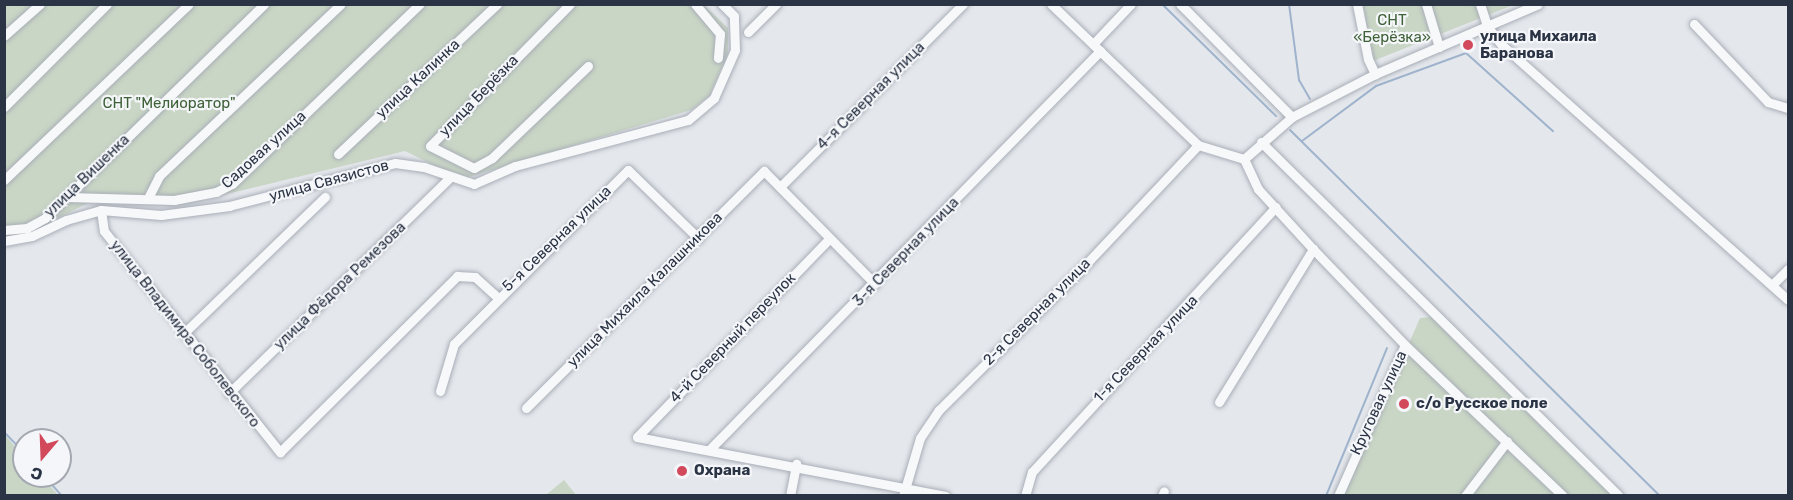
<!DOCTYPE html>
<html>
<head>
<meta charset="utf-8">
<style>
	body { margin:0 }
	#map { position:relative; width:1793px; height:500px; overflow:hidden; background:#e4e7ec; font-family:Rubik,sans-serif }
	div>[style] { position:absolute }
	.green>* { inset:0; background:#c9d6c5 }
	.stream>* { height:2px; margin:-1px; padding:0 1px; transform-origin:1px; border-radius:1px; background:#9fb4cc }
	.roads { filter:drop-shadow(0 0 2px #a9aeb7) drop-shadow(0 0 2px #a9aeb7) }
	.street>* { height:9px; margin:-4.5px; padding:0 4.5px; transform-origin:4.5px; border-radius:4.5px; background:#f7f8fa }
	.dots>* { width:16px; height:16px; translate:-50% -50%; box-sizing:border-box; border:3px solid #f4f6f9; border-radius:50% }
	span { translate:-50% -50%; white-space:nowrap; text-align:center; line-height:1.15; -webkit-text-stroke:4.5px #f4f6f9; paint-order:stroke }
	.park-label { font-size:15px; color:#3f6138 }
	.poi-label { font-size:15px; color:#2b3445; font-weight:700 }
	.left { translate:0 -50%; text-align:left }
	.street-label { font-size:15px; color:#2b3445 }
	.frame { position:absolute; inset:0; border:6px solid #2b3445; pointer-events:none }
	.north { position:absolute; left:12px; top:428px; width:60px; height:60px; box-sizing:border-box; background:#f4f6f9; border:2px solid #a4a8b1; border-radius:50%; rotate:199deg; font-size:16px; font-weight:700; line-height:24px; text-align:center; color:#2b3445 }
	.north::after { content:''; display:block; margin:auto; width:21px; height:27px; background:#d1495b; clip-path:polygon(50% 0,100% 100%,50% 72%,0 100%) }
</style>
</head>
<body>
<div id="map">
	<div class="green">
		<div style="clip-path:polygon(703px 4px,728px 28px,728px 53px,710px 95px,691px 110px,462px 179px,405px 151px,181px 205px,92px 201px,24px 235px,5px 236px,5px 5px)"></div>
		<div style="clip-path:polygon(1363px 4px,1513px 5px,1373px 61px)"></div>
		<div style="clip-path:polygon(1432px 317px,1612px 495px,1343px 496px,1420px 318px)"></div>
		<div style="clip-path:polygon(5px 435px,24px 457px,24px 476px,41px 476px,58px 495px,5px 495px)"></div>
		<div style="clip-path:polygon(564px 480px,576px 495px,546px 495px)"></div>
	</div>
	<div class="stream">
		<div style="left:1162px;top:4px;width:160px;rotate:44.5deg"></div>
		<div style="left:1289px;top:4px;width:77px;rotate:82.5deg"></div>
		<div style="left:1299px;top:80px;width:22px;rotate:60deg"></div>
		<div style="left:1290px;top:130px;width:520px;rotate:44.69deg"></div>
		<div style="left:1302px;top:141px;width:92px;rotate:-36.6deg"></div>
		<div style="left:1376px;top:86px;width:96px;rotate:-20.1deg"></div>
		<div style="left:1466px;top:53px;width:117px;rotate:41.9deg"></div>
		<div style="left:4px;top:432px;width:29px;rotate:46deg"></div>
		<div style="left:44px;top:476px;width:27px;rotate:48deg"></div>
		<div style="left:1326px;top:496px;width:160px;rotate:-67.6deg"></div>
	</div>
	<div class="roads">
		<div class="street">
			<div style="left:570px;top:4px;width:199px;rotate:134.6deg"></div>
			<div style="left:430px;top:146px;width:49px;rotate:26.6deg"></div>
			<div style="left:474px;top:168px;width:21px;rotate:-29deg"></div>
			<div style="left:492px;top:158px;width:133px;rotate:-43.8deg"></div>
			<div style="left:695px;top:4px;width:39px;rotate:50deg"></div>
			<div style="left:720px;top:34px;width:24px;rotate:95deg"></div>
			<div style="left:1051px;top:4px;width:204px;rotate:43.8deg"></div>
			<div style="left:1198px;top:145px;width:48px;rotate:16.9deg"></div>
			<div style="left:1180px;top:4px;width:159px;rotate:45.3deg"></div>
			<div style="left:1357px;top:4px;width:56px;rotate:78.7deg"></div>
			<div style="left:1368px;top:59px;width:17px;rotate:65deg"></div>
			<div style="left:1426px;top:4px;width:45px;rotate:73.2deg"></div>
			<div style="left:1480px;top:4px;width:23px;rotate:72deg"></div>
			<div style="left:1487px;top:26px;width:24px;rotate:52deg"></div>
			<div style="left:1502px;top:45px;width:383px;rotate:41.7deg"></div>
			<div style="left:1694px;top:24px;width:108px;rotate:46.5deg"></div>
			<div style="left:1768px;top:102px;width:21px;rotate:17deg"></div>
			<div style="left:748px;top:32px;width:40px;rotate:-45deg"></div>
			<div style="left:4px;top:36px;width:48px;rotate:-41.6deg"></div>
			<div style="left:1093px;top:44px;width:55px;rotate:-46.5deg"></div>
			<div style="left:4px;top:107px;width:146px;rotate:-45deg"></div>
			<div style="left:1261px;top:142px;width:503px;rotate:44.68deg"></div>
			<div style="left:338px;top:154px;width:219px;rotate:-43.3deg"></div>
			<div style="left:1244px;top:159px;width:33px;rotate:65deg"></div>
			<div style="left:1258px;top:189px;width:81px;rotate:47.5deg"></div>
			<div style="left:1313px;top:249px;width:133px;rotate:46.2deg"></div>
			<div style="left:1405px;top:345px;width:219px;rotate:43.7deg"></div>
			<div style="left:1244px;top:159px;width:64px;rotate:-41.2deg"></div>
			<div style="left:1292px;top:117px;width:93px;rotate:-27.4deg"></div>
			<div style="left:1375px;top:74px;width:177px;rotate:-23.2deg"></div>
			<div style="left:4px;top:180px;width:255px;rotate:-43.6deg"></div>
			<div style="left:780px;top:187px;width:259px;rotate:-45deg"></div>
			<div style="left:149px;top:196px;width:22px;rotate:-63deg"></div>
			<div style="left:159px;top:176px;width:250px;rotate:-43.4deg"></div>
			<div style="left:68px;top:197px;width:106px;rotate:1.6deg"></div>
			<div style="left:174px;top:200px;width:43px;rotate:-10.8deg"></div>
			<div style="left:216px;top:192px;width:18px;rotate:-27deg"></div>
			<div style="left:232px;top:184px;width:260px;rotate:-43.8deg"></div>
			<div style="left:101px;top:210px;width:21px;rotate:82deg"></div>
			<div style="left:104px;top:231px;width:283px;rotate:51.5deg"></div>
			<div style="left:280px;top:452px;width:250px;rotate:-44.8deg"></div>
			<div style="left:457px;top:276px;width:18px;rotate:3deg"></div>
			<div style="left:475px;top:277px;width:30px;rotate:42deg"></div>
			<div style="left:4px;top:230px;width:23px;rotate:-5deg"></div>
			<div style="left:27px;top:228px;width:21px;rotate:-29deg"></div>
			<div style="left:45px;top:218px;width:306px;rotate:-44.3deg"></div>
			<div style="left:4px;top:241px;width:28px;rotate:-10deg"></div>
			<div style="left:32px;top:236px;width:38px;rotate:-25deg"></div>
			<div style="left:66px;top:220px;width:36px;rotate:-16deg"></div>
			<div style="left:101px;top:210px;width:60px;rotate:4.8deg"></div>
			<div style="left:161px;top:215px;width:69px;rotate:-7.5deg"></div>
			<div style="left:229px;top:206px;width:171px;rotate:-14.5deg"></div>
			<div style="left:395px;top:163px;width:29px;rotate:8deg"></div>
			<div style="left:424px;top:167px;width:53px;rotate:18.8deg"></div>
			<div style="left:474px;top:184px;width:45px;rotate:-23.7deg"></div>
			<div style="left:515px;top:166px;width:179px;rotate:-14.9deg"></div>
			<div style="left:688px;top:120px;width:34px;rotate:-40deg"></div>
			<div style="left:714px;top:98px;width:52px;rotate:-66.4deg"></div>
			<div style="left:735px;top:50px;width:34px;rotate:-92deg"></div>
			<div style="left:734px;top:16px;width:17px;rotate:-135deg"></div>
			<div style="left:1772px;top:285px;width:23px;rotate:-45deg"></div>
			<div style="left:184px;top:333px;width:196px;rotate:-44deg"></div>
			<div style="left:440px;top:391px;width:49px;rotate:-73.4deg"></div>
			<div style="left:454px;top:344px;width:246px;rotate:-45deg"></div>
			<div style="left:628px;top:170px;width:98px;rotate:44.2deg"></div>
			<div style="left:229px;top:393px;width:308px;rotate:-44.3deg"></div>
			<div style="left:1219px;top:402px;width:180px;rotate:-58.4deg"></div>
			<div style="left:526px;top:408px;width:336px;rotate:-44.9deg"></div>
			<div style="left:764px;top:171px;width:158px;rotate:45.5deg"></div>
			<div style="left:637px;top:437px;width:314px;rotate:10.8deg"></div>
			<div style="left:637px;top:437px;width:276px;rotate:-45.9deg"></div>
			<div style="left:709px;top:450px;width:559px;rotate:-45.58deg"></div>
			<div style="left:790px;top:496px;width:33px;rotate:-79deg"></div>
			<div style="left:903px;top:496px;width:60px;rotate:-73.7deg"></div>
			<div style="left:920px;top:438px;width:34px;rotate:-56deg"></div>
			<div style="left:939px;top:410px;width:207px;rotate:-44.8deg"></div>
			<div style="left:1086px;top:264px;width:163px;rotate:-46.7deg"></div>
			<div style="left:1025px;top:496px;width:25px;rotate:-74deg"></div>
			<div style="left:1032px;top:472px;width:360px;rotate:-47.4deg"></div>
			<div style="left:1162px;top:496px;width:5px;rotate:-68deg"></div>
			<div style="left:1338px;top:496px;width:165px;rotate:-66.1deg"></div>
			<div style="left:1465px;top:496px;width:69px;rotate:-52.6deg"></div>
		</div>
	</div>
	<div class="dots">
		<div style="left:1468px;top:45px;background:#d1495b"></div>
		<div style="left:1404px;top:404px;background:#d1495b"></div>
		<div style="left:682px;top:471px;background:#d1495b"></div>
	</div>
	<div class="park-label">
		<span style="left:1392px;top:29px">СНТ<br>«Берёзка»</span>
		<span style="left:169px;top:104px">СНТ "Мелиоратор"</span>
	</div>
	<div class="poi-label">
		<span class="left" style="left:1480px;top:45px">улица Михаила<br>Баранова</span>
		<span class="left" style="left:1416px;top:404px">с/о Русское поле</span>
		<span class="left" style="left:694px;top:471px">Охрана</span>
	</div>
	<div class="street-label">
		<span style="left:418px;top:79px;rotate:-43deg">улица Калинка</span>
		<span style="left:479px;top:96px;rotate:-46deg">улица Берёзка</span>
		<span style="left:871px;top:96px;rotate:-45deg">4-я Северная улица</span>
		<span style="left:264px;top:150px;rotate:-42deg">Садовая улица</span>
		<span style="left:87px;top:176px;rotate:-44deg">улица Вишенка</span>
		<span style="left:329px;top:181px;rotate:-15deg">улица Связистов</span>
		<span style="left:557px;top:239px;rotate:-44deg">5-я Северная улица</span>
		<span style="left:906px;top:252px;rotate:-46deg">3-я Северная улица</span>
		<span style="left:340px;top:286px;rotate:-44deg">улица Фёдора Ремезова</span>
		<span style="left:645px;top:290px;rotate:-45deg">улица Михаила Калашникова</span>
		<span style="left:1037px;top:312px;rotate:-45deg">2-я Северная улица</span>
		<span style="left:185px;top:334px;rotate:52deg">улица Владимира Соболевского</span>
		<span style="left:733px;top:338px;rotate:-46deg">4-й Северный переулок</span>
		<span style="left:1146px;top:349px;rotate:-46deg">1-я Северная улица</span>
		<span style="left:1379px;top:403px;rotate:-65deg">Круговая улица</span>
	</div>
	<div class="frame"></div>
	<div class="north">С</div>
</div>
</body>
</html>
